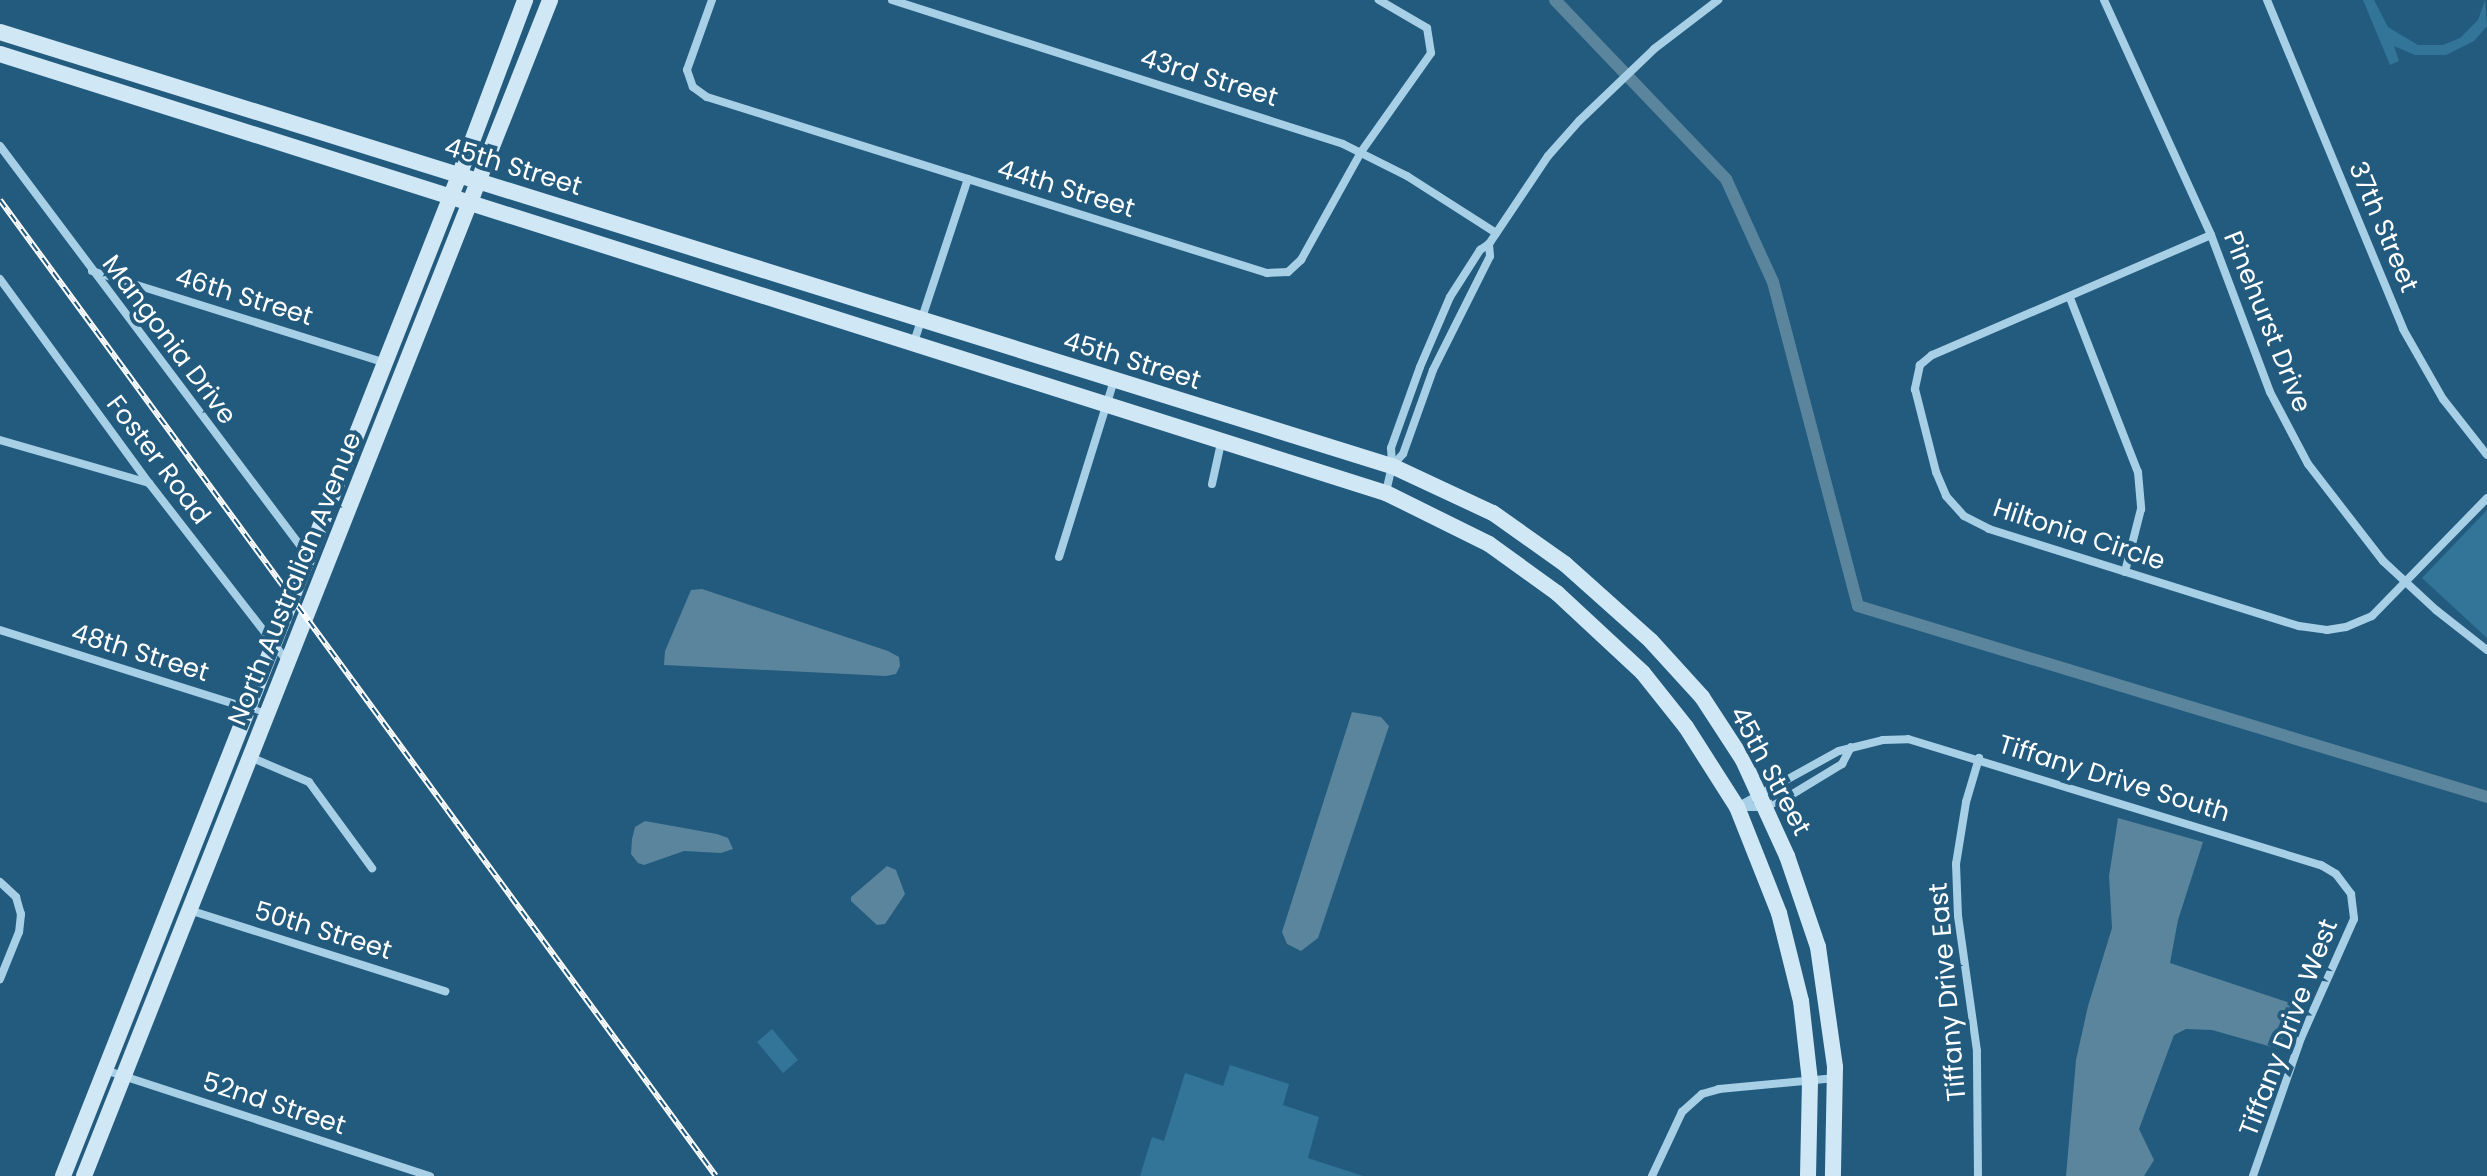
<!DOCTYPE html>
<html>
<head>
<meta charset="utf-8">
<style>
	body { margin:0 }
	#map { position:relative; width:2487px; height:1176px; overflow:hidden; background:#225b7e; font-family:Poppins,sans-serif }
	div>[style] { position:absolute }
	.green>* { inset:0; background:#327599 }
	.water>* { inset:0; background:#5b859c }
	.canal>* { height:12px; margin:-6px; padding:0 6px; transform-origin:6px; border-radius:6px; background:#5b859c }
	.street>* { height:8px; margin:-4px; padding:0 4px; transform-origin:4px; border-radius:4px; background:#a7cfe6 }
	.secondary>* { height:16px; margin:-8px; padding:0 8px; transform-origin:8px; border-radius:8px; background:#d0e7f5 }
	.rail>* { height:6px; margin-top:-3px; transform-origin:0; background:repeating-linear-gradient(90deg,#225b7e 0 9px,#fff 0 18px); box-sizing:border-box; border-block:2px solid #fff }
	span { translate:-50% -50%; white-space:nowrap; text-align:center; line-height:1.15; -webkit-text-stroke:8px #225b7e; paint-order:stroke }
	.street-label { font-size:26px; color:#fff }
</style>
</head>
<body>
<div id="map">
	<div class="green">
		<div style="clip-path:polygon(2363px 0,2374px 0,2388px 27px,2418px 45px,2443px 45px,2460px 38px,2478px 20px,2485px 0,2487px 26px,2474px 41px,2446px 55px,2415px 55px,2394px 46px,2399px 61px,2390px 65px)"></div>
		<div style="clip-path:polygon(2487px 510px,2487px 638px,2422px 578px)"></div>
		<div style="clip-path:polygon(772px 1029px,798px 1060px,783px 1073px,757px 1042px)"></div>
		<div style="clip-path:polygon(1230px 1065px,1289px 1084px,1283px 1105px,1319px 1117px,1308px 1158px,1363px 1176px,1140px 1176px,1152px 1137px,1164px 1141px,1185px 1073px,1223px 1086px)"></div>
	</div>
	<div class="water">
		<div style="clip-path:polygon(702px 589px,888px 651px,899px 657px,900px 666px,896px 674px,886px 676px,664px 665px,665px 651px,691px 590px)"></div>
		<div style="clip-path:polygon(1352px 712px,1381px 717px,1389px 726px,1318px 938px,1301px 951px,1287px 944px,1282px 932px)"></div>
		<div style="clip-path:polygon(2118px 818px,2203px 842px,2178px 920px,2170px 963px,2293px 1004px,2279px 1049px,2212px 1030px,2186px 1029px,2174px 1035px,2139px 1129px,2154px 1160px,2144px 1176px,2066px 1176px,2076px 1060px,2088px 1006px,2112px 928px,2109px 876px)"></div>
		<div style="clip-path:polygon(645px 821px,717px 834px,728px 838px,733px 849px,721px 853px,684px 851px,644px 865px,638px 863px,631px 854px,632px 839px,635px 827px)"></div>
		<div style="clip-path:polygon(887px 866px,896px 870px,905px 894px,885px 924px,877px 925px,851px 901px,851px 897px)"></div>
	</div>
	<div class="canal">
		<div style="left:1555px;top:0;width:248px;rotate:46.3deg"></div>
		<div style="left:1726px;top:179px;width:113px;rotate:65.5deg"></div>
		<div style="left:1773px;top:282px;width:335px;rotate:75.3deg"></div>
		<div style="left:1858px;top:606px;width:657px;rotate:16.89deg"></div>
	</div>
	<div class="street">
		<div style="left:712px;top:0;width:74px;rotate:109.7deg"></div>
		<div style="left:687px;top:70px;width:18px;rotate:71deg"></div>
		<div style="left:693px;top:87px;width:17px;rotate:36deg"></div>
		<div style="left:707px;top:97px;width:587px;rotate:17.45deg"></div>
		<div style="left:1267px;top:273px;width:21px;rotate:-3deg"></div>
		<div style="left:1288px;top:272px;width:18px;rotate:-43deg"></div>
		<div style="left:1301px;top:260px;width:124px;rotate:-60.9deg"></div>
		<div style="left:1361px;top:152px;width:121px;rotate:-54.7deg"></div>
		<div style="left:1431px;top:53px;width:25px;rotate:-99deg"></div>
		<div style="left:1427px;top:28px;width:56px;rotate:-149.7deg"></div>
		<div style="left:892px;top:0;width:473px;rotate:17.7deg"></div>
		<div style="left:1343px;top:144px;width:72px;rotate:26.6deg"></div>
		<div style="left:1407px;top:176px;width:106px;rotate:32.6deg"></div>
		<div style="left:2104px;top:0;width:258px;rotate:65.5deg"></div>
		<div style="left:2211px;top:235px;width:168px;rotate:69.4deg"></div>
		<div style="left:2270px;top:392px;width:81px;rotate:62.2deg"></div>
		<div style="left:2308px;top:464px;width:123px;rotate:52.3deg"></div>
		<div style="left:2383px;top:561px;width:72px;rotate:42.8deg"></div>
		<div style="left:2436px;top:610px;width:65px;rotate:38.1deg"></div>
		<div style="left:2267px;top:0;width:356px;rotate:67.5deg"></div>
		<div style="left:2403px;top:329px;width:81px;rotate:60.3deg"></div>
		<div style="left:2443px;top:399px;width:71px;rotate:51.8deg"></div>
		<div style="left:0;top:146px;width:513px;rotate:53.09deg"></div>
		<div style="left:2211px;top:235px;width:304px;rotate:156.7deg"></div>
		<div style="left:1932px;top:355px;width:16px;rotate:140deg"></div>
		<div style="left:1920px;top:365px;width:25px;rotate:102deg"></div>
		<div style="left:1915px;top:389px;width:86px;rotate:75.8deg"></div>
		<div style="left:1936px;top:472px;width:26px;rotate:67deg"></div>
		<div style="left:1946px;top:496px;width:27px;rotate:48deg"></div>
		<div style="left:1964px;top:516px;width:28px;rotate:27deg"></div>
		<div style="left:1989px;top:529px;width:325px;rotate:17.4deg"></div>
		<div style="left:2299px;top:626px;width:28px;rotate:8deg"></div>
		<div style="left:2327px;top:630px;width:19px;rotate:-9deg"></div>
		<div style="left:2346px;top:627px;width:28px;rotate:-23deg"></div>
		<div style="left:2372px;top:616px;width:165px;rotate:-45.7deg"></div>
		<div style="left:92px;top:271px;width:307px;rotate:17.4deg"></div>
		<div style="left:0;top:279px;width:253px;rotate:53.9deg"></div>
		<div style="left:149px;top:483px;width:227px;rotate:52.2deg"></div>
		<div style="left:2070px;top:298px;width:187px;rotate:68.7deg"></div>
		<div style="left:2138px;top:472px;width:37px;rotate:85deg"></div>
		<div style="left:2141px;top:509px;width:65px;rotate:104.3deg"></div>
		<div style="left:913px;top:345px;width:175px;rotate:-71.7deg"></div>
		<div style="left:0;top:440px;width:155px;rotate:16.1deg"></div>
		<div style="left:1393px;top:465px;width:15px;rotate:-48deg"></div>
		<div style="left:1403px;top:454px;width:89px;rotate:-70.3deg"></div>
		<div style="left:1433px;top:370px;width:127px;rotate:-63.4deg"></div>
		<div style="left:1490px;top:256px;width:12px;rotate:-95deg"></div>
		<div style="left:1212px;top:484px;width:42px;rotate:-77.6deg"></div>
		<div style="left:1386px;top:492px;width:27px;rotate:-77deg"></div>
		<div style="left:1392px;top:466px;width:18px;rotate:-93deg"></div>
		<div style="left:1391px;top:448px;width:86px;rotate:-70.3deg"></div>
		<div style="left:1420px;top:367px;width:76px;rotate:-66.8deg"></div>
		<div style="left:1450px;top:297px;width:56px;rotate:-57.4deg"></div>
		<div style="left:1480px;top:250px;width:11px;rotate:-34deg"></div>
		<div style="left:1489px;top:244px;width:106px;rotate:-56.2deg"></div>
		<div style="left:1548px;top:156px;width:47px;rotate:-48.5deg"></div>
		<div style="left:1579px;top:121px;width:104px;rotate:-43.8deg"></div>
		<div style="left:1654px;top:49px;width:81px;rotate:-37.4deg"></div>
		<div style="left:1059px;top:557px;width:185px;rotate:-72.7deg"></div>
		<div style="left:0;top:630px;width:280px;rotate:17.5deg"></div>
		<div style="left:250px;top:757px;width:64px;rotate:23deg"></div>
		<div style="left:309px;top:782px;width:107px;rotate:53.8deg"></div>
		<div style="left:1737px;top:807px;width:116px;rotate:-28.8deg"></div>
		<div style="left:1839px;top:751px;width:45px;rotate:-14deg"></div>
		<div style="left:1883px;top:740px;width:25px;rotate:-2deg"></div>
		<div style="left:1908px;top:739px;width:432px;rotate:17deg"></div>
		<div style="left:2321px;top:865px;width:17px;rotate:31deg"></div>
		<div style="left:2336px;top:874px;width:25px;rotate:53deg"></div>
		<div style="left:2351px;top:894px;width:25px;rotate:83deg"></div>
		<div style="left:2354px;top:919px;width:130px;rotate:114deg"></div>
		<div style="left:2301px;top:1038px;width:146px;rotate:109.2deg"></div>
		<div style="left:1737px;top:807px;width:28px"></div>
		<div style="left:1765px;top:807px;width:29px;rotate:-25deg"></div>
		<div style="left:1791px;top:795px;width:60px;rotate:-31.3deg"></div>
		<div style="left:1842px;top:764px;width:19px;rotate:-62deg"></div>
		<div style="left:0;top:882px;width:22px;rotate:43deg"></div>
		<div style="left:16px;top:897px;width:18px;rotate:74deg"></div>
		<div style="left:21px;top:914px;width:18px;rotate:96deg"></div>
		<div style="left:19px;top:932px;width:51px;rotate:112deg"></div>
		<div style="left:189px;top:910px;width:269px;rotate:17.6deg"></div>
		<div style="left:105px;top:1070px;width:342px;rotate:18.1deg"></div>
		<div style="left:1652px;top:1176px;width:71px;rotate:-64.9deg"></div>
		<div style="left:1682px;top:1112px;width:27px;rotate:-42deg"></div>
		<div style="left:1702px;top:1094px;width:18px;rotate:-16deg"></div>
		<div style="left:1719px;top:1089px;width:117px;rotate:-5.4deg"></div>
		<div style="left:1978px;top:1176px;width:125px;rotate:-90.5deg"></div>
		<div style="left:1977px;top:1051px;width:136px;rotate:-98deg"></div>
		<div style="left:1958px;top:916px;width:52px;rotate:-92.2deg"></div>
		<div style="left:1956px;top:864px;width:63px;rotate:-80.8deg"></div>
		<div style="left:1966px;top:802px;width:46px;rotate:-73.5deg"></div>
	</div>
	<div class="secondary">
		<div style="left:0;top:32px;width:1458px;rotate:17.32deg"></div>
		<div style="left:1392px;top:466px;width:111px;rotate:25deg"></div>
		<div style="left:1493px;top:513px;width:88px;rotate:35.3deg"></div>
		<div style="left:1565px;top:564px;width:115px;rotate:41.8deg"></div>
		<div style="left:1651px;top:641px;width:76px;rotate:47.7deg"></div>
		<div style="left:1702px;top:697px;width:75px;rotate:56.9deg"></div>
		<div style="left:1743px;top:760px;width:106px;rotate:65.4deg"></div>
		<div style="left:1787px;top:856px;width:96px;rotate:71.2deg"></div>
		<div style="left:1818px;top:947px;width:121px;rotate:81.9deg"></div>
		<div style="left:1835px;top:1067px;width:109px;rotate:91.1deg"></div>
		<div style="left:0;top:54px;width:1454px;rotate:17.58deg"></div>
		<div style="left:1386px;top:493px;width:115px;rotate:26.3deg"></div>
		<div style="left:1489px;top:544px;width:84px;rotate:35.8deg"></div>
		<div style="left:1557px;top:593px;width:117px;rotate:42.9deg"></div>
		<div style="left:1643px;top:673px;width:69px;rotate:51.5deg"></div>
		<div style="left:1686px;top:727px;width:95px;rotate:57.5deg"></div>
		<div style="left:1737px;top:807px;width:114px;rotate:68.4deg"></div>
		<div style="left:1779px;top:913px;width:91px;rotate:76deg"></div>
		<div style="left:1801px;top:1001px;width:81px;rotate:83.6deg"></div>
		<div style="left:1810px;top:1081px;width:95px;rotate:91.2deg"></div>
		<div style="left:63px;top:1176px;width:1076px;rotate:-68.4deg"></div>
		<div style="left:459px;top:176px;width:188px;rotate:-69.4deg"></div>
		<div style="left:84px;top:1176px;width:1265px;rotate:-68.38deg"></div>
	</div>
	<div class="rail">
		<div style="left:0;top:200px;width:1210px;rotate:53.74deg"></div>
	</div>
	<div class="street-label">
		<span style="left:1209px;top:78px;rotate:17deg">43rd Street</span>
		<span style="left:513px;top:167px;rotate:17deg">45th Street</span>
		<span style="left:1066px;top:189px;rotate:17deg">44th Street</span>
		<span style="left:2383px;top:227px;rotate:67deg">37th Street</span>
		<span style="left:244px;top:297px;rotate:17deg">46th Street</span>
		<span style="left:2267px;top:322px;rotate:68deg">Pinehurst Drive</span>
		<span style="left:169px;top:340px;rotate:53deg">Mangonia Drive</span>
		<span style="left:1132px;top:361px;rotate:17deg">45th Street</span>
		<span style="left:158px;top:460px;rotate:53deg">Foster Road</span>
		<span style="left:2079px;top:535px;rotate:18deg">Hiltonia Circle</span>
		<span style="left:295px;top:579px;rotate:-68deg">North Australian Avenue</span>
		<span style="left:140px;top:653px;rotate:17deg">48th Street</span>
		<span style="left:1770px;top:771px;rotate:62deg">45th Street</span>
		<span style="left:2114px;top:779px;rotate:17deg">Tiffany Drive South</span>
		<span style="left:323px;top:931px;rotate:17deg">50th Street</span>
		<span style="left:1948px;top:992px;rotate:-95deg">Tiffany Drive East</span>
		<span style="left:2289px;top:1028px;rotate:-69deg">Tiffany Drive West</span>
		<span style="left:274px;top:1104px;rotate:18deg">52nd Street</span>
	</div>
</div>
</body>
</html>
